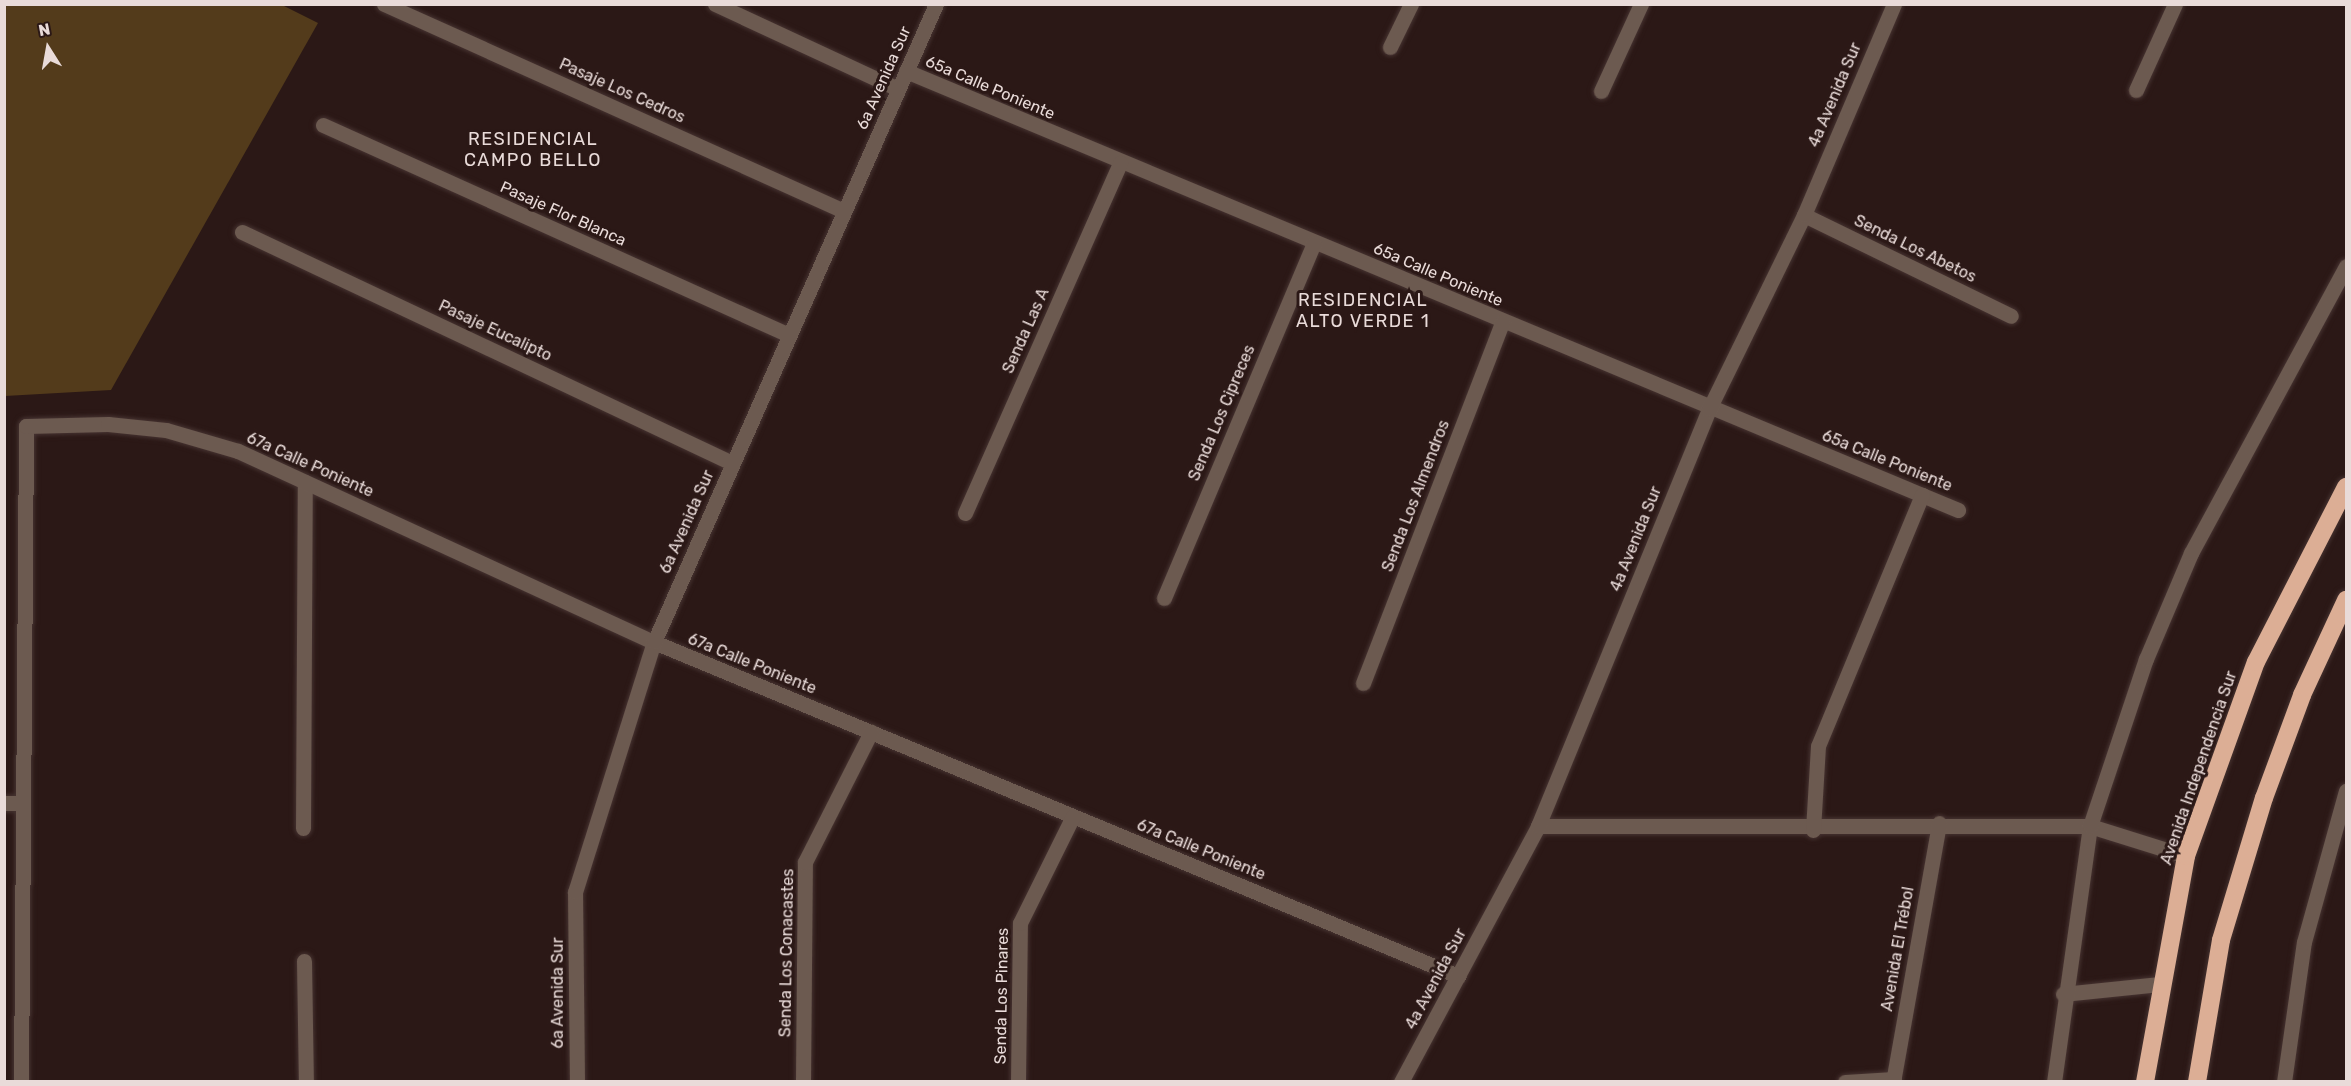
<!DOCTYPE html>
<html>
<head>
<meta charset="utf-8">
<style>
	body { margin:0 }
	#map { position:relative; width:2351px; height:1086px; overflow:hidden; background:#2b1816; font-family:Rubik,sans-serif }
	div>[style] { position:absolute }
	.green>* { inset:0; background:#533b1b }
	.roads { filter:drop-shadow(0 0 2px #463331) drop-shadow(0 0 2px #463331) }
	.minor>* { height:15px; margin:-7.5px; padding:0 7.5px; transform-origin:7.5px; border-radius:7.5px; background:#6c5a50 }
	.highway>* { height:18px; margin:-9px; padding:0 9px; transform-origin:9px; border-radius:9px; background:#dcae95 }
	span { translate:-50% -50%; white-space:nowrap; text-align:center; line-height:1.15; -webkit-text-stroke:6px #2b1816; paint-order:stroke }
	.street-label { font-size:16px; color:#e9dbd9 }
	.neighbourhood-label { font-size:18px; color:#e9dbd9; letter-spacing:1.5px }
	.frame { position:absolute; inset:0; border:6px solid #e9dbd9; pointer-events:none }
	.north { position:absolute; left:18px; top:18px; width:60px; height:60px; -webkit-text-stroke:4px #2b1816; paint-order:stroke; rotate:349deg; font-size:16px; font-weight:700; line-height:24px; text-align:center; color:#e9dbd9 }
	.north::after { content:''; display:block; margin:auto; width:21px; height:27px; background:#e9dbd9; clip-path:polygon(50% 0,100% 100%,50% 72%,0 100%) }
</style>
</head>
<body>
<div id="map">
	<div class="green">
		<div style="clip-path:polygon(5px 4px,282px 5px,318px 23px,111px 390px,5px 396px)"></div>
	</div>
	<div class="roads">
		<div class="minor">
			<div style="left:384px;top:4px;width:504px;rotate:24.23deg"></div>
			<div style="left:715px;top:4px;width:202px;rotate:24.9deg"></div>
			<div style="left:1390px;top:47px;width:48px;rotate:-64deg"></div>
			<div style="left:906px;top:71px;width:1140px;rotate:22.65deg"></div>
			<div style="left:2136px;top:90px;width:94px;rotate:-65.6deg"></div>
			<div style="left:1601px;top:91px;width:96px;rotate:-65.3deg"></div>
			<div style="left:323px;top:125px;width:511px;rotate:24.26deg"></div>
			<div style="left:1804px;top:215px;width:230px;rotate:26deg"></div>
			<div style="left:242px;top:232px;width:542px;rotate:25.24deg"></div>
			<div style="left:965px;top:513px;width:383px;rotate:-66.1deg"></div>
			<div style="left:1164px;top:598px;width:385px;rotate:-67.1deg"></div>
			<div style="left:1363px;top:683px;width:387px;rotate:-68.9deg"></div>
			<div style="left:4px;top:803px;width:19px"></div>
			<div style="left:1538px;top:826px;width:552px"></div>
			<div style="left:2090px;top:826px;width:101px;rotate:17.4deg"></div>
			<div style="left:303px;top:828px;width:346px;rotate:-89.7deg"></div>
			<div style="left:1813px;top:830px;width:84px;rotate:-86.6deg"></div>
			<div style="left:1818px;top:746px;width:272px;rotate:-67.5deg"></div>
			<div style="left:304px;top:961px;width:121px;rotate:89.1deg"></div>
			<div style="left:2063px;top:994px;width:97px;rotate:-5.9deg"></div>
			<div style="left:21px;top:1082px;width:656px;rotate:-89.56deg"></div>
			<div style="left:26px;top:426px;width:82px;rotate:-1.4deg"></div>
			<div style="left:108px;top:424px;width:58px;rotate:5.9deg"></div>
			<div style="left:166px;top:430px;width:75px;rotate:16.3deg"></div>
			<div style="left:238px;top:451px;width:458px;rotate:24.7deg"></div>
			<div style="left:654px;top:642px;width:871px;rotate:22.56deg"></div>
			<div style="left:577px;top:1082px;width:190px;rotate:-90.6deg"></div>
			<div style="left:575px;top:892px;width:262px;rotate:-72.5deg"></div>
			<div style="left:654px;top:642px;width:698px;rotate:-66.15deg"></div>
			<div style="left:803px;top:1082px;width:220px;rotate:-89.5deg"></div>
			<div style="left:805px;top:862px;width:146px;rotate:-63.1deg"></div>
			<div style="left:1018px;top:1082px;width:159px;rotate:-89.3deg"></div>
			<div style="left:1020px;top:923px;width:119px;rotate:-63.6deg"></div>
			<div style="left:1401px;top:1082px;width:290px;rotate:-61.8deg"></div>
			<div style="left:1538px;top:826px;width:451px;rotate:-67.7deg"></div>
			<div style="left:1709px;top:409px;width:216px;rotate:-63.9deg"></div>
			<div style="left:1804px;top:215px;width:229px;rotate:-66.9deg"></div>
			<div style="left:1845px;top:1082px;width:49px;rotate:-3.5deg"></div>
			<div style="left:1893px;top:1082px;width:263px;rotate:-79.9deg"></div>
			<div style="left:2054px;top:1082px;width:259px;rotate:-82deg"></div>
			<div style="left:2090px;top:826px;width:176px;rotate:-71.5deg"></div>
			<div style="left:2146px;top:659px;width:115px;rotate:-67deg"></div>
			<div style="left:2191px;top:553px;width:326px;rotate:-61.6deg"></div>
			<div style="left:2284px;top:1082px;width:141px;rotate:-81.9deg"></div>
			<div style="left:2304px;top:942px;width:157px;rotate:-74.5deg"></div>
		</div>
		<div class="highway">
			<div style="left:2145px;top:1082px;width:230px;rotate:-79.7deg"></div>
			<div style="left:2186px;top:856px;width:206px;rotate:-70.2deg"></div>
			<div style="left:2256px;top:662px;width:197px;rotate:-62.8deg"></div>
			<div style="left:2197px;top:1082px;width:144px;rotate:-80.4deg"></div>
			<div style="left:2221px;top:940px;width:148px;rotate:-73.2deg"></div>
			<div style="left:2264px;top:798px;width:110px;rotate:-69.7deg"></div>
			<div style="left:2302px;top:695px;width:105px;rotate:-65.1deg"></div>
		</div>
	</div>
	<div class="street-label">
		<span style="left:884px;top:78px;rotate:-66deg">6a Avenida Sur</span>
		<span style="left:990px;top:88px;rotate:23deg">65a Calle Poniente</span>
		<span style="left:622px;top:91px;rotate:24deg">Pasaje Los Cedros</span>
		<span style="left:1835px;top:95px;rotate:-67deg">4a Avenida Sur</span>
		<span style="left:563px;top:214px;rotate:24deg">Pasaje Flor Blanca</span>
		<span style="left:1915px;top:249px;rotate:26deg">Senda Los Abetos</span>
		<span style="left:1438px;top:275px;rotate:23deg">65a Calle Poniente</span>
		<span style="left:495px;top:331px;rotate:25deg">Pasaje Eucalipto</span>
		<span style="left:1026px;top:331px;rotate:-66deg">Senda Las A</span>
		<span style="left:1222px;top:413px;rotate:-67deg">Senda Los Cipreces</span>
		<span style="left:1887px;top:461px;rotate:22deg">65a Calle Poniente</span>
		<span style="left:310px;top:465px;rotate:24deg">67a Calle Poniente</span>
		<span style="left:1416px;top:496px;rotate:-69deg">Senda Los Almendros</span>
		<span style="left:687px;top:522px;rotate:-66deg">6a Avenida Sur</span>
		<span style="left:1636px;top:539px;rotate:-68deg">4a Avenida Sur</span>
		<span style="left:752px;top:664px;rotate:22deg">67a Calle Poniente</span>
		<span style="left:2199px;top:768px;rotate:-71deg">Avenida Independencia Sur</span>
		<span style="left:1201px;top:850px;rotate:22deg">67a Calle Poniente</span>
		<span style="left:1898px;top:949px;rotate:-80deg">Avenida El Trébol</span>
		<span style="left:787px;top:953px;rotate:-89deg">Senda Los Conacastes</span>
		<span style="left:1436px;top:979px;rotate:-62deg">4a Avenida Sur</span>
		<span style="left:558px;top:993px;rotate:-90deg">6a Avenida Sur</span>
		<span style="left:1002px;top:996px;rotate:-89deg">Senda Los Pinares</span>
	</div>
	<div class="neighbourhood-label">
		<span style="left:533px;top:150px">RESIDENCIAL<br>CAMPO BELLO</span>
		<span style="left:1363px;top:311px">RESIDENCIAL<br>ALTO VERDE 1</span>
	</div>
	<div class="frame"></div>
	<div class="north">N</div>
</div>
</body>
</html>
